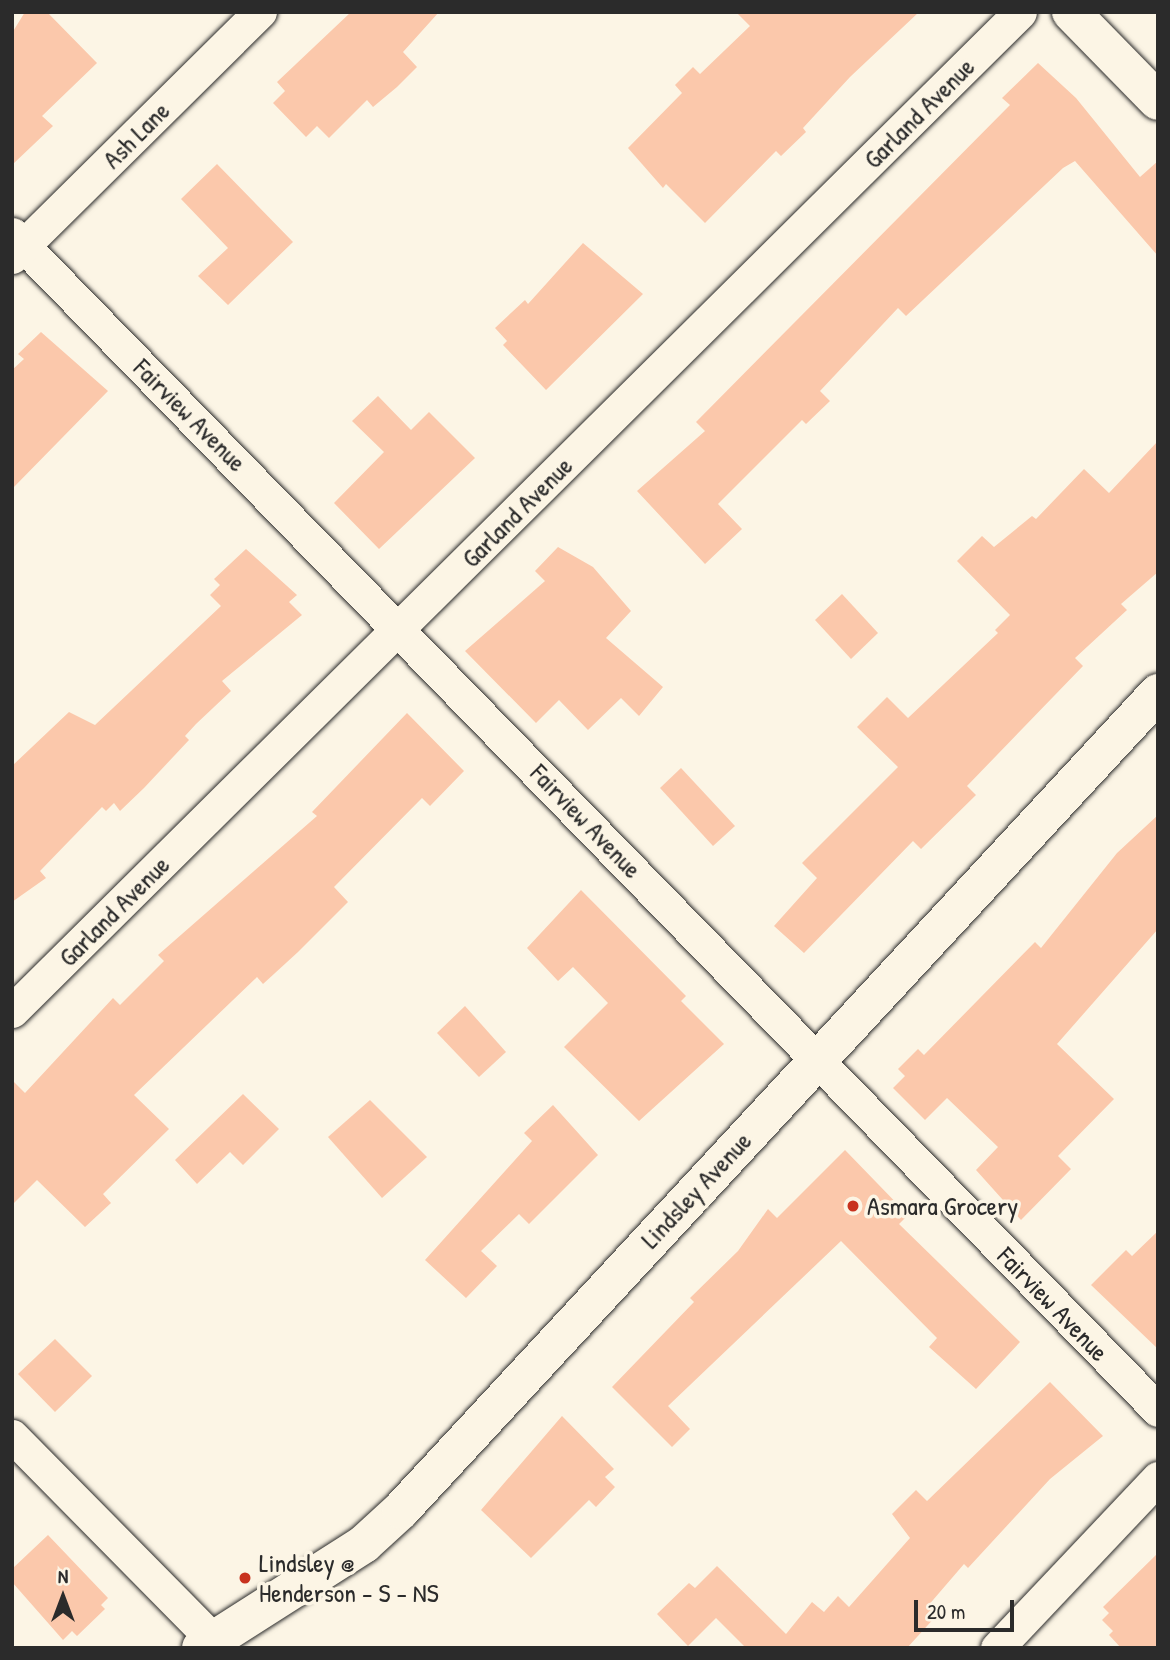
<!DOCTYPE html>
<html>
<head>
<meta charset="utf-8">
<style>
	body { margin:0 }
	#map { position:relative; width:1170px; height:1660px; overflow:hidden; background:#fcf5e5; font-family:"Patrick Hand",sans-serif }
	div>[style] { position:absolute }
	.building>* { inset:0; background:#fbc8ab }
	.roads { filter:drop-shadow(0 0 2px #2b2b2b) drop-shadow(0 0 2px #2b2b2b) }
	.minor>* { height:33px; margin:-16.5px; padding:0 16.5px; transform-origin:16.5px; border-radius:16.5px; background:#fcf5e5 }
	.tertiary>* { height:38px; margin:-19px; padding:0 19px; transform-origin:19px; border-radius:19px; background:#fcf5e5 }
	.dots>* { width:19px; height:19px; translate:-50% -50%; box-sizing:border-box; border:4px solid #fcf5e5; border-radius:50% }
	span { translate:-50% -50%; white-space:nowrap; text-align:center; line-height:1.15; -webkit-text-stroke:7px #fcf5e5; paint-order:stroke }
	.street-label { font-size:26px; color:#2b2b2b }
	.poi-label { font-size:26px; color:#2b2b2b }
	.left { translate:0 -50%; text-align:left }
	.frame { position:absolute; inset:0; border:14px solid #2b2b2b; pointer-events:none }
	.north { position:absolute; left:28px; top:1562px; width:70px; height:70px; -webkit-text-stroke:5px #fcf5e5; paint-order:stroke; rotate:0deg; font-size:19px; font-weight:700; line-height:28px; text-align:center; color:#2b2b2b }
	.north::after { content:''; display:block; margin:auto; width:24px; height:32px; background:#2b2b2b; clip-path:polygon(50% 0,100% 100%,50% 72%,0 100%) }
	.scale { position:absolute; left:914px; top:1600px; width:100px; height:32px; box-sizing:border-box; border:4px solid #2b2b2b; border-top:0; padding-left:9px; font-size:21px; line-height:24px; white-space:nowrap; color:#2b2b2b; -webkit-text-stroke:5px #fcf5e5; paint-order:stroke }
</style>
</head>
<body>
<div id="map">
	<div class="building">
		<div style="clip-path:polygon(25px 12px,47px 12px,97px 63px,42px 116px,53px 126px,12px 165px,12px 33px)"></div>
		<div style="clip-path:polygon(351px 12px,439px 12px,403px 52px,417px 67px,397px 87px,373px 107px,367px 100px,329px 138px,317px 126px,306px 137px,273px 103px,285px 91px,277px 82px)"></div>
		<div style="clip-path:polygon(736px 12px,919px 12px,850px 77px,803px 128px,806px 132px,781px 156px,776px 151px,705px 223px,666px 184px,663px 188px,628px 148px,682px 93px,675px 85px,693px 67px,700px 74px,750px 26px)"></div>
		<div style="clip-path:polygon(1038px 63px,1076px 98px,1140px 177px,1158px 161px,1158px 256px,1075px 161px,1063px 168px,906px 316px,898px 308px,820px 391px,830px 401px,806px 424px,802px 420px,718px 504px,742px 529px,705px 564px,637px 491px,705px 431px,696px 422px,1010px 105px,1002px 98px)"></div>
		<div style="clip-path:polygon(217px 164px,293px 242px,228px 305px,198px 276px,228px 248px,181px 199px)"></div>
		<div style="clip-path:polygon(583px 243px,643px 294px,546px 390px,503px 345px,507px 341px,495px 328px,525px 300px,528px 304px)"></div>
		<div style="clip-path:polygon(41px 332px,108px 391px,12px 489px,12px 370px,24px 359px,18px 354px)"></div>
		<div style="clip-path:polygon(378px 396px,411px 430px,429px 412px,475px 458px,379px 549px,334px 503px,384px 452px,352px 421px)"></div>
		<div style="clip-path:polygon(1158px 441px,1158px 572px,1121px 604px,1127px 610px,1075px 658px,1083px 666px,967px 786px,976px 795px,921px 849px,913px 841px,804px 953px,774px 926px,817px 878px,802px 863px,898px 767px,857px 727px,887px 697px,908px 718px,998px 633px,995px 630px,1010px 615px,957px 561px,982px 536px,994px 547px,1032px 516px,1036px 519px,1084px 469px,1109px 493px)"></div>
		<div style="clip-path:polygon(558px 547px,593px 567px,631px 611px,606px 638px,663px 687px,639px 716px,621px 698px,588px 730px,559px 700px,536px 723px,465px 651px,545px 581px,535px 571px)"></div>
		<div style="clip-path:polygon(246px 549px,297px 595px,289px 602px,302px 615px,222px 681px,231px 691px,196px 724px,185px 736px,189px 740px,144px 788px,120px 811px,114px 803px,106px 811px,102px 807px,40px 871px,46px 878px,12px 902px,12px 766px,69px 712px,95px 725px,221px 606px,210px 595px,220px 585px,214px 579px)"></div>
		<div style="clip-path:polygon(842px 594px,878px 633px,851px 659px,815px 620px)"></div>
		<div style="clip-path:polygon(407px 713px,464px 771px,430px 806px,422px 798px,334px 887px,348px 902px,298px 952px,263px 984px,257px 977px,134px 1095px,169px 1129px,103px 1194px,111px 1203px,85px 1227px,37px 1180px,12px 1205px,12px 1080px,25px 1093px,113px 998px,120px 1005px,164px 961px,158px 955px,317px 816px,312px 812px)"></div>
		<div style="clip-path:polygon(681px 768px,735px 826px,713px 846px,660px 788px)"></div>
		<div style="clip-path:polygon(1158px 815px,1158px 929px,1057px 1044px,1114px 1099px,1058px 1156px,1071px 1169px,1021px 1220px,976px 1170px,998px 1147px,947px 1098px,925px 1120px,893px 1088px,905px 1076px,898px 1069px,918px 1049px,924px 1055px,1035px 942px,1041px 948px,1117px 853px)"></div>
		<div style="clip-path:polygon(581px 890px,686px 996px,681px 1001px,724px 1044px,639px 1121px,564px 1047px,608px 1003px,573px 967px,558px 981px,527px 948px)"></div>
		<div style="clip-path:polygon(465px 1006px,506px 1052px,479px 1077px,437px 1033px)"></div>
		<div style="clip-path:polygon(243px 1094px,279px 1129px,243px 1165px,230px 1152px,197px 1184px,175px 1160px)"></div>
		<div style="clip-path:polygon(370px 1100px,427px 1157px,382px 1198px,328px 1137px)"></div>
		<div style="clip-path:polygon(553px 1105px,598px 1155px,529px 1224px,519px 1214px,481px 1251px,497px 1266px,466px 1298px,425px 1260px,532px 1141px,524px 1133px)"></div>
		<div style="clip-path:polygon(845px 1150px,908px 1215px,899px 1224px,1020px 1342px,976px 1389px,929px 1347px,937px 1338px,841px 1241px,668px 1406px,690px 1429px,672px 1447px,612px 1387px,694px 1302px,690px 1298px,738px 1251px,768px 1209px,777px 1218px)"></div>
		<div style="clip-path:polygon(1158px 1231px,1158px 1349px,1091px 1285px,1126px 1250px,1132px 1256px)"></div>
		<div style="clip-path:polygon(55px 1339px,92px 1376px,55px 1412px,18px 1374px)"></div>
		<div style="clip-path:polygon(1050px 1382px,1103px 1436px,1050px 1479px,968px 1568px,964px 1564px,927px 1607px,937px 1615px,907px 1648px,746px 1648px,716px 1618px,688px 1646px,657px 1614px,689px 1583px,695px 1588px,717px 1566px,786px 1634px,812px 1602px,824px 1612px,838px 1596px,849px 1607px,910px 1538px,892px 1514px,916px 1490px,927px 1501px)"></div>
		<div style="clip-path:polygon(562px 1416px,614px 1469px,605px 1477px,615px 1487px,596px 1507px,589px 1500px,531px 1558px,481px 1510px)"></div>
		<div style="clip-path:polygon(48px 1535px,108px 1598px,101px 1605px,105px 1609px,77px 1636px,72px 1631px,63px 1640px,12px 1582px,12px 1569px)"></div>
		<div style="clip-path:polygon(1158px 1553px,1158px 1648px,1121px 1648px,1109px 1635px,1113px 1631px,1102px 1620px,1109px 1613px,1103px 1607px)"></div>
	</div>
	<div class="roads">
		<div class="minor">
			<div style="left:12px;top:234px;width:1642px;rotate:45.74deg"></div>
			<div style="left:12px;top:257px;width:349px;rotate:-44.7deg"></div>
			<div style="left:12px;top:1011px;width:1419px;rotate:-44.74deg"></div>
			<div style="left:12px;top:1436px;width:298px;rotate:45.4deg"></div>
			<div style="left:997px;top:1648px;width:234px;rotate:-46.6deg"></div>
		</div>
		<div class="tertiary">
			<div style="left:1071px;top:12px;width:124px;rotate:45.7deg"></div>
			<div style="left:201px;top:1648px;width:193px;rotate:-32.5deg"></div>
			<div style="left:364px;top:1544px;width:50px;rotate:-42.6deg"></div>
			<div style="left:401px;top:1510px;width:1114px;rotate:-47.18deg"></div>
		</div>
	</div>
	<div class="dots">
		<div style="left:853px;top:1206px;background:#c8321e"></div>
		<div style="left:245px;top:1578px;background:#c8321e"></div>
	</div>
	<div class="street-label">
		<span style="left:919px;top:113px;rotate:-45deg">Garland Avenue</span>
		<span style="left:136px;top:135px;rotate:-45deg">Ash Lane</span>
		<span style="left:190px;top:415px;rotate:45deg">Fairview Avenue</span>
		<span style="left:517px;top:512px;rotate:-45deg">Garland Avenue</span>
		<span style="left:586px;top:821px;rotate:46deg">Fairview Avenue</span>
		<span style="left:114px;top:911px;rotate:-45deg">Garland Avenue</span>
		<span style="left:696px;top:1190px;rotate:-47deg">Lindsley Avenue</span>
		<span style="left:1053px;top:1304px;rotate:46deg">Fairview Avenue</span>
	</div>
	<div class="poi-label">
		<span class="left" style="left:867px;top:1206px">Asmara Grocery</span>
		<span class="left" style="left:259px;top:1578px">Lindsley @<br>Henderson - S - NS</span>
	</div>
	<div class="frame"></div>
	<div class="north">N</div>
	<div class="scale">20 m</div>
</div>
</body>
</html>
